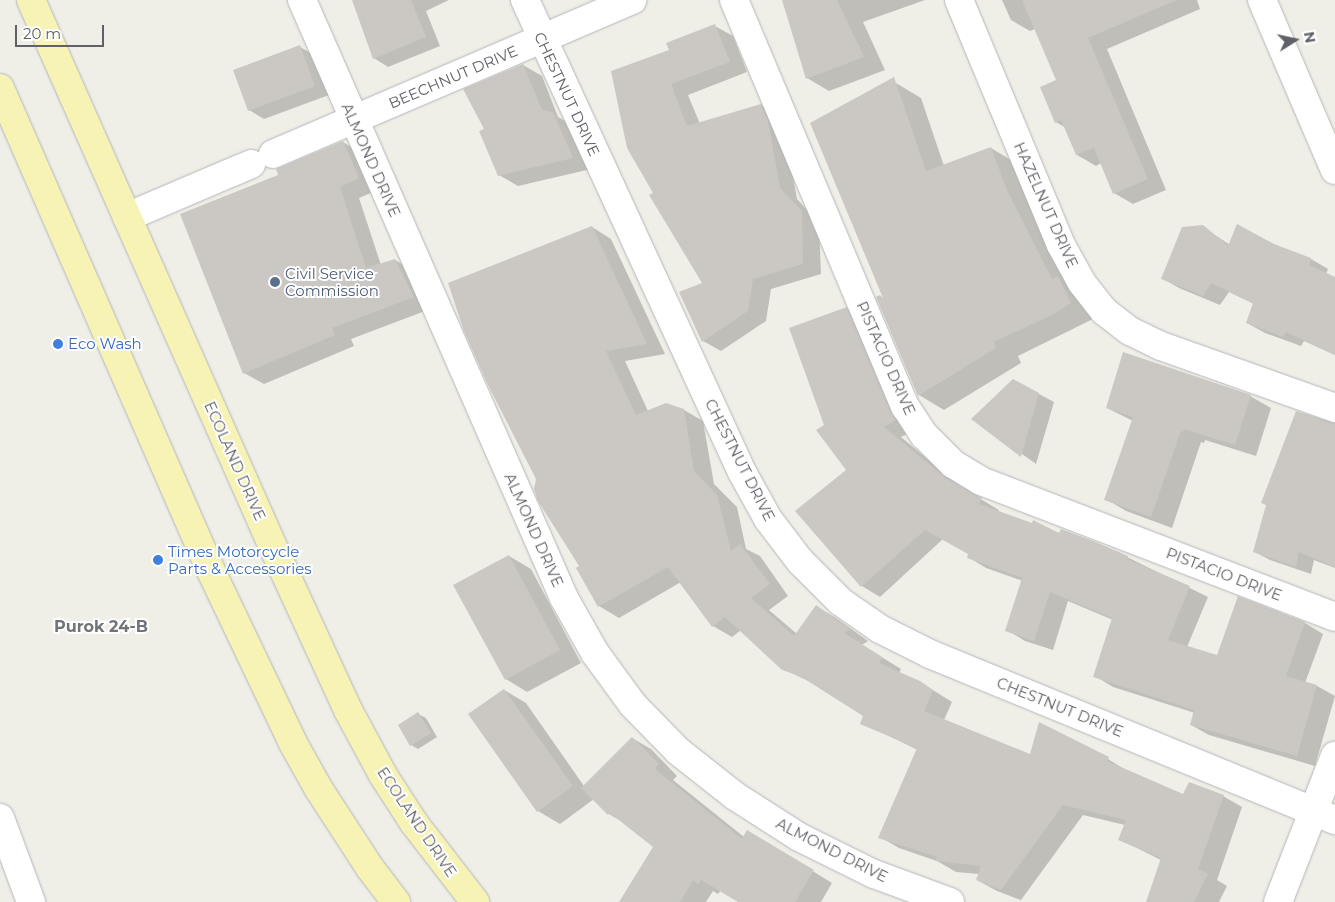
<!DOCTYPE html>
<html>
<head>
<meta charset="utf-8">
<style>
	body { margin:0 }
	#map { position:relative; width:1335px; height:902px; overflow:hidden; background:#efeee7; font-family:Montserrat,sans-serif }
	div>[style] { position:absolute }
	.shadow>* { inset:0; background:#0003 }
	.building>* { inset:0; background:#cbc8c4 }
	.roads { filter:drop-shadow(0 0 1px #b4b6ba) drop-shadow(0 0 1px #b4b6ba) }
	.minor>* { height:28px; margin:-14px; padding:0 14px; transform-origin:14px; border-radius:14px; background:#fff }
	.primary>* { height:28px; margin:-14px; padding:0 14px; transform-origin:14px; border-radius:14px; background:#f7f3b4 }
	.dots>* { width:14px; height:14px; translate:-50% -50%; box-sizing:border-box; border:2px solid #fff; border-radius:50% }
	span { translate:-50% -50%; white-space:nowrap; text-align:center; line-height:1.15; -webkit-text-stroke:4px #fff; paint-order:stroke }
	.street-label { font-size:15px; color:#5f6166 }
	.service-label { font-size:15px; color:#4e5e75 }
	.left { translate:0 -50%; text-align:left }
	.shop-label { font-size:15px; color:#366cbe }
	.neighbourhood-label { font-size:16px; color:#707378; font-weight:700 }
	.north { position:absolute; left:1270px; top:15px; width:50px; height:50px; -webkit-text-stroke:4px #fff; paint-order:stroke; rotate:80deg; font-size:14px; font-weight:700; line-height:20px; text-align:center; color:#5f6166 }
	.north::after { content:''; display:block; margin:auto; width:18px; height:22px; background:#5f6166; clip-path:polygon(50% 0,100% 100%,50% 72%,0 100%) }
	.scale { position:absolute; left:15px; top:25px; width:89px; height:22px; box-sizing:border-box; border:2px solid #5f6166; border-top:0; padding-left:6px; font-size:15px; line-height:18px; white-space:nowrap; color:#5f6166; -webkit-text-stroke:4px #fff; paint-order:stroke }
</style>
</head>
<body>
<div id="map">
	<div class="shadow">
		<div style="clip-path:polygon(353px 0,449px 0,426px 11px,440px 46px,388px 67px,374px 58px)"></div>
		<div style="clip-path:polygon(783px 0,925px 0,863px 22px,885px 70px,829px 91px,807px 78px)"></div>
		<div style="clip-path:polygon(1002px 0,1197px 0,1200px 9px,1107px 49px,1166px 190px,1133px 204px,1114px 193px,1101px 163px,1096px 166px,1077px 155px,1066px 128px,1056px 122px,1057px 81px,1035px 29px,1030px 31px,1011px 20px)"></div>
		<div style="clip-path:polygon(715px 26px,733px 36px,747px 72px,688px 95px,700px 124px,761px 105px,779px 116px,785px 132px,797px 199px,819px 223px,821px 274px,771px 289px,766px 321px,721px 351px,703px 341px,703px 284px,655px 194px,670px 51px)"></div>
		<div style="clip-path:polygon(300px 47px,314px 55px,329px 95px,264px 119px,249px 110px)"></div>
		<div style="clip-path:polygon(523px 65px,542px 76px,558px 117px,572px 125px,591px 169px,518px 186px,499px 175px,485px 130px)"></div>
		<div style="clip-path:polygon(896px 83px,921px 98px,944px 166px,991px 148px,1016px 163px,1095px 318px,1018px 356px,1021px 363px,944px 410px,919px 395px,885px 299px)"></div>
		<div style="clip-path:polygon(343px 142px,362px 154px,378px 190px,359px 198px,381px 265px,395px 260px,415px 272px,433px 308px,351px 339px,354px 346px,264px 384px,244px 373px,280px 175px)"></div>
		<div style="clip-path:polygon(592px 227px,611px 239px,665px 354px,625px 361px,648px 411px,684px 410px,703px 421px,714px 484px,737px 507px,746px 549px,760px 556px,788px 596px,769px 610px,797px 634px,817px 607px,836px 618px,868px 641px,862px 645px,901px 669px,899px 673px,920px 682px,952px 702px,944px 720px,1030px 756px,1108px 759px,1127px 771px,1184px 795px,1223px 796px,1242px 807px,1217px 880px,1227px 886px,1219px 902px,1147px 902px,1161px 860px,1119px 839px,1125px 825px,1083px 815px,1021px 900px,997px 891px,977px 880px,979px 874px,956px 872px,937px 861px,899px 848px,880px 837px,918px 750px,862px 723px,865px 716px,817px 685px,783px 669px,741px 630px,732px 637px,713px 626px,681px 582px,619px 618px,599px 606px,581px 566px)"></div>
		<div style="clip-path:polygon(1203px 227px,1230px 245px,1274px 245px,1311px 259px,1328px 269px,1326px 274px,1335px 278px,1335px 355px,1304px 341px,1301px 346px,1265px 333px,1247px 323px,1254px 304px,1229px 292px,1220px 305px,1179px 288px,1162px 278px)"></div>
		<div style="clip-path:polygon(846px 309px,864px 319px,913px 431px,901px 437px,962px 488px,999px 510px,998px 512px,1127px 557px,1208px 597px,1187px 647px,1218px 657px,1238px 598px,1305px 623px,1323px 634px,1305px 683px,1317px 686px,1335px 696px,1315px 766px,1209px 735px,1191px 725px,1195px 713px,1113px 687px,1095px 676px,1113px 620px,1068px 601px,1053px 650px,1025px 641px,1007px 630px,1023px 581px,986px 568px,968px 557px,970px 554px,943px 539px,880px 597px,862px 586px,796px 511px,847px 470px,826px 425px)"></div>
		<div style="clip-path:polygon(1039px 394px,1054px 402px,1036px 464px,973px 419px)"></div>
		<div style="clip-path:polygon(1250px 396px,1271px 408px,1256px 456px,1205px 440px,1204px 443px,1201px 442px,1172px 528px,1126px 511px,1106px 499px,1133px 421px,1107px 408px)"></div>
		<div style="clip-path:polygon(1335px 424px,1335px 568px,1314px 560px,1311px 574px,1270px 560px,1255px 552px)"></div>
		<div style="clip-path:polygon(509px 556px,531px 569px,581px 663px,527px 692px,506px 679px)"></div>
		<div style="clip-path:polygon(504px 690px,526px 703px,584px 786px,632px 738px,651px 749px,677px 776px,673px 780px,744px 837px,767px 843px,832px 883px,821px 902px,740px 902px,721px 890px,718px 894px,713px 891px,706px 902px,620px 902px,654px 847px,626px 824px,609px 814px,594px 799px,560px 824px,538px 811px)"></div>
		<div style="clip-path:polygon(418px 714px,426px 718px,437px 737px,418px 749px,411px 745px)"></div>
	</div>
	<div class="building">
		<div style="clip-path:polygon(352px 0,411px 0,426px 37px,373px 59px)"></div>
		<div style="clip-path:polygon(782px 0,837px 0,864px 57px,806px 79px)"></div>
		<div style="clip-path:polygon(1022px 0,1177px 0,1088px 38px,1148px 179px,1113px 194px,1094px 148px,1076px 155px,1061px 120px,1055px 123px,1040px 87px,1056px 80px)"></div>
		<div style="clip-path:polygon(715px 24px,730px 62px,671px 84px,687px 126px,761px 104px,768px 120px,780px 188px,802px 211px,803px 264px,753px 279px,748px 311px,702px 342px,679px 292px,702px 283px,649px 195px,653px 193px,627px 148px,611px 71px,669px 50px,666px 43px)"></div>
		<div style="clip-path:polygon(300px 45px,315px 86px,248px 111px,233px 70px)"></div>
		<div style="clip-path:polygon(523px 64px,542px 110px,553px 112px,573px 158px,498px 176px,479px 131px,484px 129px,463px 89px)"></div>
		<div style="clip-path:polygon(894px 77px,926px 171px,991px 147px,1007px 190px,1052px 279px,1058px 276px,1071px 303px,1052px 315px,994px 342px,996px 348px,918px 396px,876px 297px,880px 295px,883px 298px,810px 123px)"></div>
		<div style="clip-path:polygon(343px 141px,359px 178px,340px 187px,366px 268px,395px 259px,414px 297px,332px 328px,335px 335px,243px 374px,180px 214px,278px 175px,276px 169px)"></div>
		<div style="clip-path:polygon(1237px 224px,1274px 244px,1311px 258px,1309px 265px,1335px 277px,1335px 355px,1286px 332px,1283px 337px,1246px 323px,1253px 303px,1211px 283px,1203px 296px,1161px 279px,1182px 227px,1203px 225px,1228px 246px)"></div>
		<div style="clip-path:polygon(592px 226px,647px 344px,606px 351px,636px 415px,666px 403px,684px 409px,694px 471px,717px 495px,731px 551px,740px 544px,770px 584px,751px 598px,794px 636px,816px 605px,850px 629px,844px 633px,882px 657px,879px 663px,920px 681px,933px 690px,924px 711px,1030px 754px,1039px 722px,1109px 757px,1107px 761px,1183px 794px,1189px 782px,1224px 795px,1198px 869px,1208px 874px,1194px 902px,1146px 902px,1161px 858px,1118px 840px,1126px 820px,1063px 805px,1001px 890px,976px 880px,981px 866px,935px 861px,937px 857px,878px 838px,917px 748px,860px 724px,863px 716px,800px 676px,782px 670px,725px 617px,712px 627px,668px 567px,598px 607px,576px 568px,579px 566px,538px 501px,534px 489px,536px 479px,488px 385px,464px 331px,448px 283px)"></div>
		<div style="clip-path:polygon(847px 307px,896px 420px,884px 427px,945px 477px,982px 498px,979px 504px,1032px 523px,1033px 520px,1059px 533px,1061px 529px,1093px 541px,1128px 556px,1127px 559px,1190px 586px,1168px 640px,1217px 655px,1238px 596px,1305px 622px,1286px 676px,1317px 685px,1297px 756px,1190px 725px,1194px 710px,1093px 677px,1112px 618px,1050px 592px,1034px 641px,1005px 631px,1022px 578px,967px 558px,968px 554px,925px 530px,861px 587px,795px 511px,846px 470px,816px 430px,824px 425px,789px 328px)"></div>
		<div style="clip-path:polygon(1123px 352px,1251px 395px,1235px 445px,1184px 429px,1183px 432px,1181px 431px,1151px 517px,1104px 500px,1133px 417px,1106px 408px)"></div>
		<div style="clip-path:polygon(1013px 379px,1039px 393px,1021px 457px,971px 419px)"></div>
		<div style="clip-path:polygon(1296px 411px,1335px 423px,1335px 567px,1299px 552px,1296px 567px,1253px 552px,1266px 505px,1261px 503px)"></div>
		<div style="clip-path:polygon(509px 555px,560px 650px,505px 680px,453px 585px)"></div>
		<div style="clip-path:polygon(504px 689px,573px 786px,537px 812px,468px 714px)"></div>
		<div style="clip-path:polygon(418px 712px,431px 733px,410px 746px,398px 725px)"></div>
		<div style="clip-path:polygon(632px 737px,659px 764px,655px 769px,742px 839px,747px 830px,814px 870px,795px 902px,738px 902px,701px 880px,698px 884px,693px 880px,680px 902px,619px 902px,653px 847px,610px 813px,608px 815px,581px 788px)"></div>
	</div>
	<div class="roads">
		<div class="minor">
			<div style="left:302px;top:0;width:653px;rotate:66.34deg"></div>
			<div style="left:564px;top:598px;width:63px;rotate:60.6deg"></div>
			<div style="left:595px;top:653px;width:64px;rotate:53.8deg"></div>
			<div style="left:633px;top:705px;width:64px;rotate:45.6deg"></div>
			<div style="left:678px;top:751px;width:73px;rotate:38.3deg"></div>
			<div style="left:735px;top:796px;width:76px;rotate:32.6deg"></div>
			<div style="left:799px;top:837px;width:84px;rotate:26.3deg"></div>
			<div style="left:874px;top:874px;width:81px;rotate:20.2deg"></div>
			<div style="left:525px;top:0;width:519px;rotate:65.31deg"></div>
			<div style="left:742px;top:472px;width:54px;rotate:61deg"></div>
			<div style="left:768px;top:519px;width:53px;rotate:52.7deg"></div>
			<div style="left:800px;top:561px;width:58px;rotate:45deg"></div>
			<div style="left:841px;top:602px;width:47px;rotate:34.7deg"></div>
			<div style="left:880px;top:629px;width:56px;rotate:26.6deg"></div>
			<div style="left:930px;top:654px;width:438px;rotate:22.3deg"></div>
			<div style="left:734px;top:0;width:441px;rotate:67.2deg"></div>
			<div style="left:905px;top:406px;width:35px;rotate:57deg"></div>
			<div style="left:924px;top:435px;width:41px;rotate:45deg"></div>
			<div style="left:953px;top:464px;width:33px;rotate:31deg"></div>
			<div style="left:981px;top:481px;width:379px;rotate:21deg"></div>
			<div style="left:959px;top:0;width:265px;rotate:67.4deg"></div>
			<div style="left:1061px;top:245px;width:43px;rotate:61.1deg"></div>
			<div style="left:1082px;top:283px;width:36px;rotate:52deg"></div>
			<div style="left:1104px;top:311px;width:33px;rotate:38deg"></div>
			<div style="left:1130px;top:331px;width:34px;rotate:26deg"></div>
			<div style="left:1161px;top:346px;width:185px;rotate:19.6deg"></div>
			<div style="left:1262px;top:0;width:185px;rotate:66.8deg"></div>
			<div style="left:273px;top:154px;width:391px;rotate:-23.2deg"></div>
			<div style="left:127px;top:217px;width:135px;rotate:-23.1deg"></div>
			<div style="left:0;top:818px;width:90px;rotate:69.7deg"></div>
			<div style="left:1278px;top:902px;width:157px;rotate:-68.7deg"></div>
		</div>
		<div class="primary">
			<div style="left:31px;top:0;width:598px;rotate:66.13deg"></div>
			<div style="left:273px;top:547px;width:179px;rotate:65.3deg"></div>
			<div style="left:348px;top:710px;width:74px;rotate:61.7deg"></div>
			<div style="left:383px;top:775px;width:57px;rotate:57.1deg"></div>
			<div style="left:414px;top:823px;width:100px;rotate:52.3deg"></div>
			<div style="left:0;top:88px;width:527px;rotate:66.4deg"></div>
			<div style="left:211px;top:571px;width:191px;rotate:64.5deg"></div>
			<div style="left:293px;top:743px;width:51px;rotate:60.9deg"></div>
			<div style="left:318px;top:788px;width:95px;rotate:57deg"></div>
			<div style="left:370px;top:868px;width:43px;rotate:52.6deg"></div>
		</div>
	</div>
	<div class="dots">
		<div style="left:275px;top:282px;background:#5c6f8a"></div>
		<div style="left:58px;top:344px;background:#3f7fe0"></div>
		<div style="left:158px;top:560px;background:#3f7fe0"></div>
	</div>
	<div class="street-label">
		<span style="left:453px;top:77px;rotate:-23deg">BEECHNUT DRIVE</span>
		<span style="left:567px;top:94px;rotate:65deg">CHESTNUT DRIVE</span>
		<span style="left:371px;top:160px;rotate:66deg">ALMOND DRIVE</span>
		<span style="left:1046px;top:205px;rotate:66deg">HAZELNUT DRIVE</span>
		<span style="left:886px;top:358px;rotate:66deg">PISTACIO DRIVE</span>
		<span style="left:740px;top:460px;rotate:63deg">CHESTNUT DRIVE</span>
		<span style="left:235px;top:461px;rotate:66deg">ECOLAND DRIVE</span>
		<span style="left:534px;top:530px;rotate:66deg">ALMOND DRIVE</span>
		<span style="left:1224px;top:574px;rotate:21deg">PISTACIO DRIVE</span>
		<span style="left:1060px;top:707px;rotate:22deg">CHESTNUT DRIVE</span>
		<span style="left:417px;top:822px;rotate:56deg">ECOLAND DRIVE</span>
		<span style="left:832px;top:850px;rotate:27deg">ALMOND DRIVE</span>
	</div>
	<div class="service-label">
		<span class="left" style="left:285px;top:282px">Civil Service<br>Commission</span>
	</div>
	<div class="shop-label">
		<span class="left" style="left:68px;top:344px">Eco Wash</span>
		<span class="left" style="left:168px;top:560px">Times Motorcycle<br>Parts &amp; Accessories</span>
	</div>
	<div class="neighbourhood-label">
		<span style="left:101px;top:627px">Purok 24-B</span>
	</div>
	<div class="north">N</div>
	<div class="scale">20 m</div>
</div>
</body>
</html>
